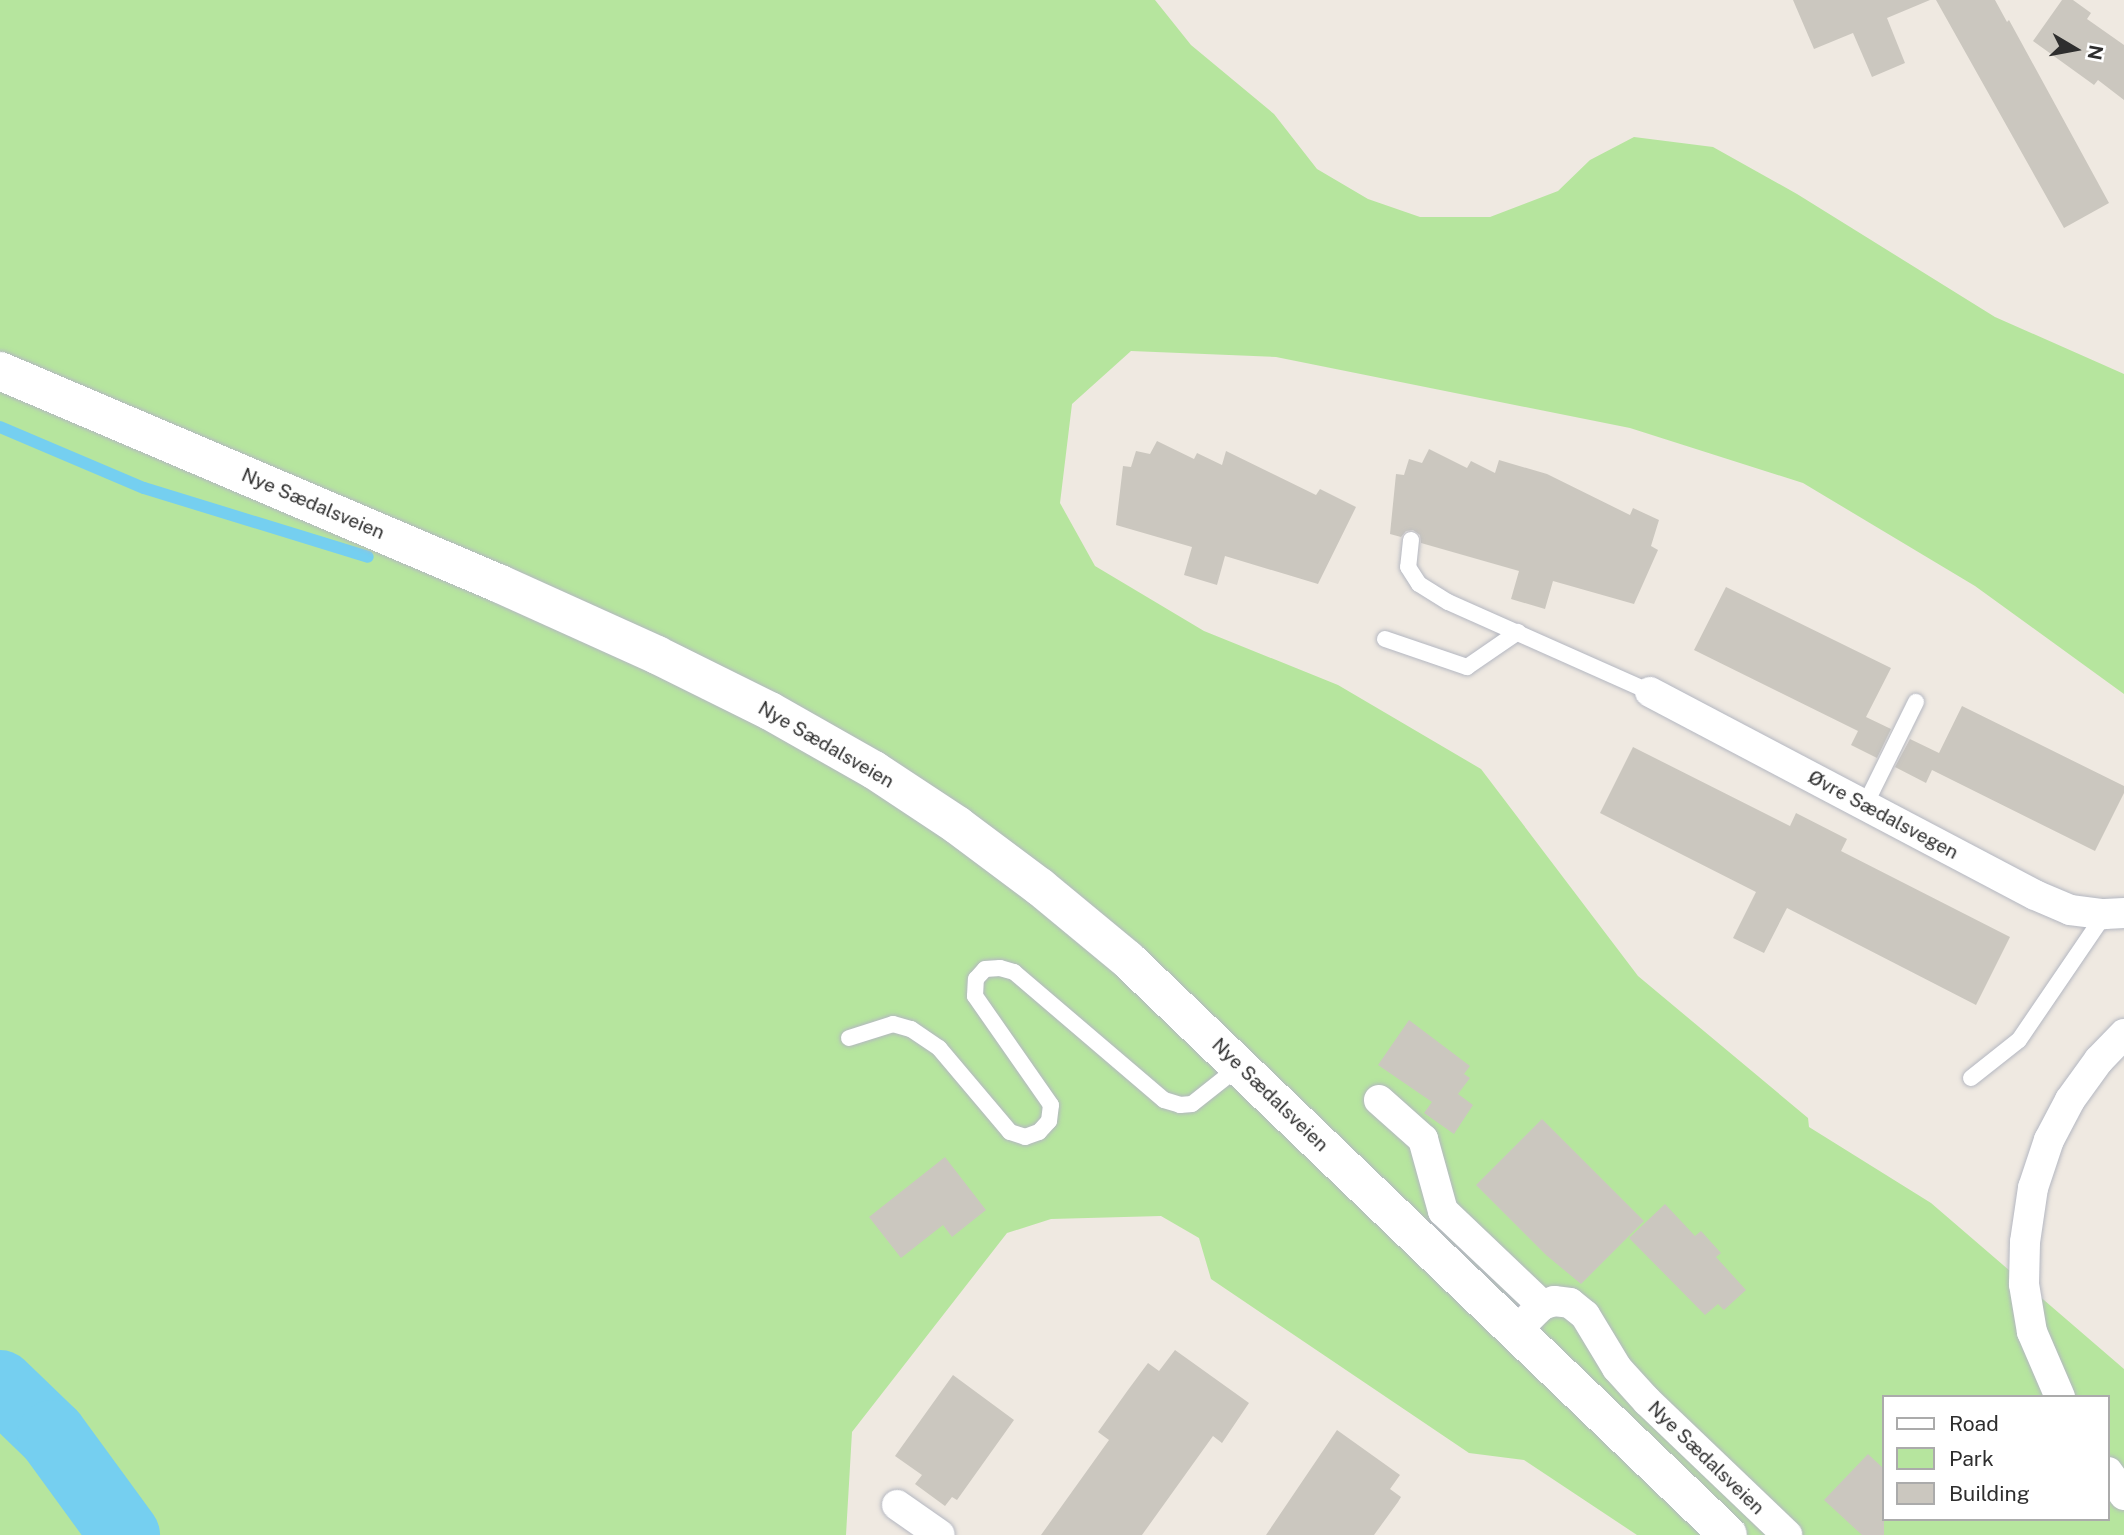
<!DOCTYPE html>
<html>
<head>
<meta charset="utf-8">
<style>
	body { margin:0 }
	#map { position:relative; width:2124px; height:1535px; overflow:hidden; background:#efe9e1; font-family:"Public Sans",sans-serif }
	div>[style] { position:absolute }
	.green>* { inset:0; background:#b6e59e }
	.stream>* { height:12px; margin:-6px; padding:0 6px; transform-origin:6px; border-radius:6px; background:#75cff0 }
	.river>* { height:70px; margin:-35px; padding:0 35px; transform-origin:35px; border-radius:35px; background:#75cff0 }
	.building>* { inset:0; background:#cbc7bf }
	.roads { filter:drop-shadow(0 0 2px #b4b7c1) drop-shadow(0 0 2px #b4b7c1) }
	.lane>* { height:16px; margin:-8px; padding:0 8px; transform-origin:8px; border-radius:8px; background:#fff }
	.street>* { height:30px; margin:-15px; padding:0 15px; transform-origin:15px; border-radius:15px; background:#fff }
	.secondary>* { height:38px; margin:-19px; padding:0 19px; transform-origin:19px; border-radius:19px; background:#fff }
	span { translate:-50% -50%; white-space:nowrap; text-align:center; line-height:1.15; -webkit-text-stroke:5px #fff; paint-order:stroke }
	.street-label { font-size:19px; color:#2e2e2e }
	.legend { position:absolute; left:1882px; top:1395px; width:228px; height:126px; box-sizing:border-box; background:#fff; border:2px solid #ababab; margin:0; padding:9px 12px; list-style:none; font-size:21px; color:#2e2e2e }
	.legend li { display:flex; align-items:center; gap:14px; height:35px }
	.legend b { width:35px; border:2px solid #ababab }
	.north { position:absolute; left:2040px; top:14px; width:70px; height:70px; -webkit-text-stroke:5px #fff; paint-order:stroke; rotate:100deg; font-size:19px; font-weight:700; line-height:28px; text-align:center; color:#2e2e2e }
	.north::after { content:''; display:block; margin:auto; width:24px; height:32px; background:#2e2e2e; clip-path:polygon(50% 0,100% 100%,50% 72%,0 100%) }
</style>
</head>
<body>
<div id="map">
	<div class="green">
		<div style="clip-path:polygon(evenodd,0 0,1155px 0,1191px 45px,1274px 114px,1317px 169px,1368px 199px,1420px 217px,1490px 217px,1558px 191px,1590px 160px,1634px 137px,1713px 147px,1797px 194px,1995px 317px,2124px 374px,2124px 694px,1975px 586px,1803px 483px,1630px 428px,1276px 357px,1131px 351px,1072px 404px,1060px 503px,1095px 566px,1204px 631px,1338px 685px,1481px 769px,1638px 976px,1808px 1118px,1809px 1127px,1931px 1203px,2124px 1369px,2124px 1535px,1637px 1535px,1524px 1460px,1469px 1453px,1211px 1279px,1199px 1238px,1161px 1216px,1051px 1219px,1007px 1233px,852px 1432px,846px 1535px,0 1535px,0 0,1884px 1397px,2108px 1397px,2108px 1519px,1884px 1519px,1884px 1397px)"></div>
	</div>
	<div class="stream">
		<div style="left:0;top:427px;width:156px;rotate:23deg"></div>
		<div style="left:144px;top:488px;width:234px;rotate:17.1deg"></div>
	</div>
	<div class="river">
		<div style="left:0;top:1385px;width:72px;rotate:43.9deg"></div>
		<div style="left:52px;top:1435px;width:124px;rotate:53.9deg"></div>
	</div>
	<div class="building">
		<div style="clip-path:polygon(1793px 0,1930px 0,1887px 18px,1905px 63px,1872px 77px,1853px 33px,1814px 49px)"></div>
		<div style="clip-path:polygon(1936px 0,1995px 0,2007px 22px,2009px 20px,2109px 203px,2064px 228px)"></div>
		<div style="clip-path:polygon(2062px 0,2073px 0,2091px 13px,2087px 19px,2124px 45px,2124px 100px,2098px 80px,2094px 85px,2033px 41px)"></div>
		<div style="clip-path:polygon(1157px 441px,1194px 459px,1197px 453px,1222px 465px,1226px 451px,1316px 495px,1320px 489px,1356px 507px,1318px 584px,1225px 556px,1217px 585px,1184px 575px,1192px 547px,1116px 525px,1123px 466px,1131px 467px,1136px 451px,1150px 454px)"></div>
		<div style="clip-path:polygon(1429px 449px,1467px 468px,1471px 461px,1495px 473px,1499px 460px,1547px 474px,1630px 515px,1633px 508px,1659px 520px,1651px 546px,1658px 550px,1634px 604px,1553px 581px,1545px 609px,1511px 599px,1519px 571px,1421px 543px,1420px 535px,1413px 530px,1406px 531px,1401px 537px,1390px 534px,1396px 474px,1404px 475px,1409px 459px,1422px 463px)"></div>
		<div style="clip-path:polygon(1726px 587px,1891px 668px,1866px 717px,1891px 729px,1877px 758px,1851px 745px,1858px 731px,1694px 650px)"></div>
		<div style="clip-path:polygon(1962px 706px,2124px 786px,2124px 793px,2095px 851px,1932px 770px,1926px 783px,1895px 767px,1910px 739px,1939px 753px)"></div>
		<div style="clip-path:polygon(1633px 747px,1790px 826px,1796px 813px,1847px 839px,1841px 851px,2010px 937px,1976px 1005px,1787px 908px,1764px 953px,1733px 938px,1756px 892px,1600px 813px)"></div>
		<div style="clip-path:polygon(1409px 1020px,1470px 1066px,1464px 1074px,1470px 1078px,1458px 1094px,1473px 1105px,1454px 1134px,1424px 1113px,1432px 1102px,1378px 1065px)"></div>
		<div style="clip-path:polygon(1542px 1119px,1644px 1221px,1581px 1284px,1546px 1255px,1476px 1185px)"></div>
		<div style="clip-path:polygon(945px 1157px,986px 1210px,952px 1237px,943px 1225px,901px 1258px,869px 1217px)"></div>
		<div style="clip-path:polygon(1665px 1204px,1695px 1236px,1701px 1231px,1721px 1253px,1716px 1257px,1746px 1290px,1724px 1310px,1718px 1304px,1705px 1315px,1629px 1238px)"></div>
		<div style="clip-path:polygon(1175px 1350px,1249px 1403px,1222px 1443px,1213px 1436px,1142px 1535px,1041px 1535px,1109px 1440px,1098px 1432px,1128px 1390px,1148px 1363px,1159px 1371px)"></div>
		<div style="clip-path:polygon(953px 1375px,1014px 1420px,957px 1500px,952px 1497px,945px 1506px,915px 1484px,922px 1475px,895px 1456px)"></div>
		<div style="clip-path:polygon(1337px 1430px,1400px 1475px,1390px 1489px,1401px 1497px,1398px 1502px,1374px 1535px,1266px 1535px)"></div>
		<div style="clip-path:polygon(1868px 1454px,1884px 1469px,1884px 1535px,1862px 1535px,1824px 1500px)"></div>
	</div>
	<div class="roads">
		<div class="lane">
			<div style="left:1411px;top:540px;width:27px;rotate:96deg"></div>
			<div style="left:1408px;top:567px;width:20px;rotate:57deg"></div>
			<div style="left:1419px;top:584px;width:34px;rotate:32deg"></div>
			<div style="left:1448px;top:602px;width:221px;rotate:24deg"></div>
			<div style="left:1385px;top:639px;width:87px;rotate:18.9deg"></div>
			<div style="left:1467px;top:667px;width:62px;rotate:-34.5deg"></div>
			<div style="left:1865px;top:805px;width:115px;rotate:-63.7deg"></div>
			<div style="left:849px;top:1038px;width:46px;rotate:-17.7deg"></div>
			<div style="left:893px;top:1024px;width:19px;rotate:16deg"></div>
			<div style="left:911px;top:1029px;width:34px;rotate:34deg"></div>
			<div style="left:939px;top:1048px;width:110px;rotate:49.8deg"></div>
			<div style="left:1010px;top:1132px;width:16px;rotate:18deg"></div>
			<div style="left:1025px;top:1137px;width:15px;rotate:-20deg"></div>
			<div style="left:1039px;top:1132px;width:15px;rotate:-48deg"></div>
			<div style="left:1049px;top:1121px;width:16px;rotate:-83deg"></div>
			<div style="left:1051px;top:1105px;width:133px;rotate:-124.9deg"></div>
			<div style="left:975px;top:996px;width:17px;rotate:-87deg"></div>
			<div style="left:976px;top:979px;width:13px;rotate:-48deg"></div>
			<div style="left:985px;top:969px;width:15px;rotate:-4deg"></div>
			<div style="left:1000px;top:968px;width:15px;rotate:16deg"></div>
			<div style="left:1014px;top:972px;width:197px;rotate:40.5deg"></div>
			<div style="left:1164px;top:1100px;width:17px;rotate:17deg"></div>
			<div style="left:1180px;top:1105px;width:12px;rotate:-5deg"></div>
			<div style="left:1192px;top:1104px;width:61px;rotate:-38.4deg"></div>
			<div style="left:1971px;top:1078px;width:61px;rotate:-38.4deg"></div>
			<div style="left:2019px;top:1040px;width:153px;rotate:-55.7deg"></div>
		</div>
		<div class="street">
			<div style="left:1650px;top:692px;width:435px;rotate:27.8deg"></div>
			<div style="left:2035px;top:895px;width:38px;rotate:23deg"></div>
			<div style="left:2070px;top:910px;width:35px;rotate:7deg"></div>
			<div style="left:2105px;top:914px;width:19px;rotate:-3deg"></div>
			<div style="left:1379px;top:1100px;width:59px;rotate:41.6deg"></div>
			<div style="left:1423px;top:1139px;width:75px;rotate:74.5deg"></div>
			<div style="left:1443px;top:1211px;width:137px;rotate:43.5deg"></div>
			<div style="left:1516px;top:1331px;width:37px;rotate:-45deg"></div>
			<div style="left:1542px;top:1305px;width:13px;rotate:-18deg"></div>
			<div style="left:1554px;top:1301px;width:16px;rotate:7deg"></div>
			<div style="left:1570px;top:1303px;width:19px;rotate:39deg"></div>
			<div style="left:1585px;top:1315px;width:62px;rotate:58.9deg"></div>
			<div style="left:1617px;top:1368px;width:45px;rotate:47.7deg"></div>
			<div style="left:1647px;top:1401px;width:194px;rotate:43.7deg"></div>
			<div style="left:2060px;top:1397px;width:71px;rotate:-113.3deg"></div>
			<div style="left:2032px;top:1332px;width:49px;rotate:-99.5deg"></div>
			<div style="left:2024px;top:1284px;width:42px;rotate:-88.6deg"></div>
			<div style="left:2025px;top:1242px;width:55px;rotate:-81.6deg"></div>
			<div style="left:2033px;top:1188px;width:51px;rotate:-71.6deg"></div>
			<div style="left:2049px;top:1140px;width:45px;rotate:-62.3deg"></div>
			<div style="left:2070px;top:1100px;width:49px;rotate:-54.1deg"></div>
			<div style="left:2099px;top:1060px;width:36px;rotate:-46deg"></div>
			<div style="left:2108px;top:1472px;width:28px;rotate:55deg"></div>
			<div style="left:897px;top:1505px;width:52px;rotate:34.9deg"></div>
		</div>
		<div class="secondary">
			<div style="left:0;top:371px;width:543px;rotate:23.07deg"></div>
			<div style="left:500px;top:584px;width:172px;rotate:24.3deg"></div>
			<div style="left:657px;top:655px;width:126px;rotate:26.4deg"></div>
			<div style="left:770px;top:711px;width:120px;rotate:29.6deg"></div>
			<div style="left:874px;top:770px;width:100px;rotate:33.5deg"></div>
			<div style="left:957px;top:825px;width:104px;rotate:36.8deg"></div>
			<div style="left:1040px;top:887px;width:113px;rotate:39.6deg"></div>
			<div style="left:1127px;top:959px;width:832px;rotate:43.78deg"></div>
		</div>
	</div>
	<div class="street-label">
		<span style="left:313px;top:504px;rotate:23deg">Nye Sædalsveien</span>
		<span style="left:826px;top:745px;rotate:30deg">Nye Sædalsveien</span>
		<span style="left:1883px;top:815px;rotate:28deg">Øvre Sædalsvegen</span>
		<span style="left:1270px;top:1095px;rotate:44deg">Nye Sædalsveien</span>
		<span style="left:1706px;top:1458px;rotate:44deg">Nye Sædalsveien</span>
	</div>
	<ul class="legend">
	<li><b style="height:9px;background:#fff"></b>Road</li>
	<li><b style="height:19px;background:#b6e59e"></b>Park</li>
	<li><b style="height:19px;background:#cbc7bf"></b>Building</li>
	</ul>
	<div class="north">N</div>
</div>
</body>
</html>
